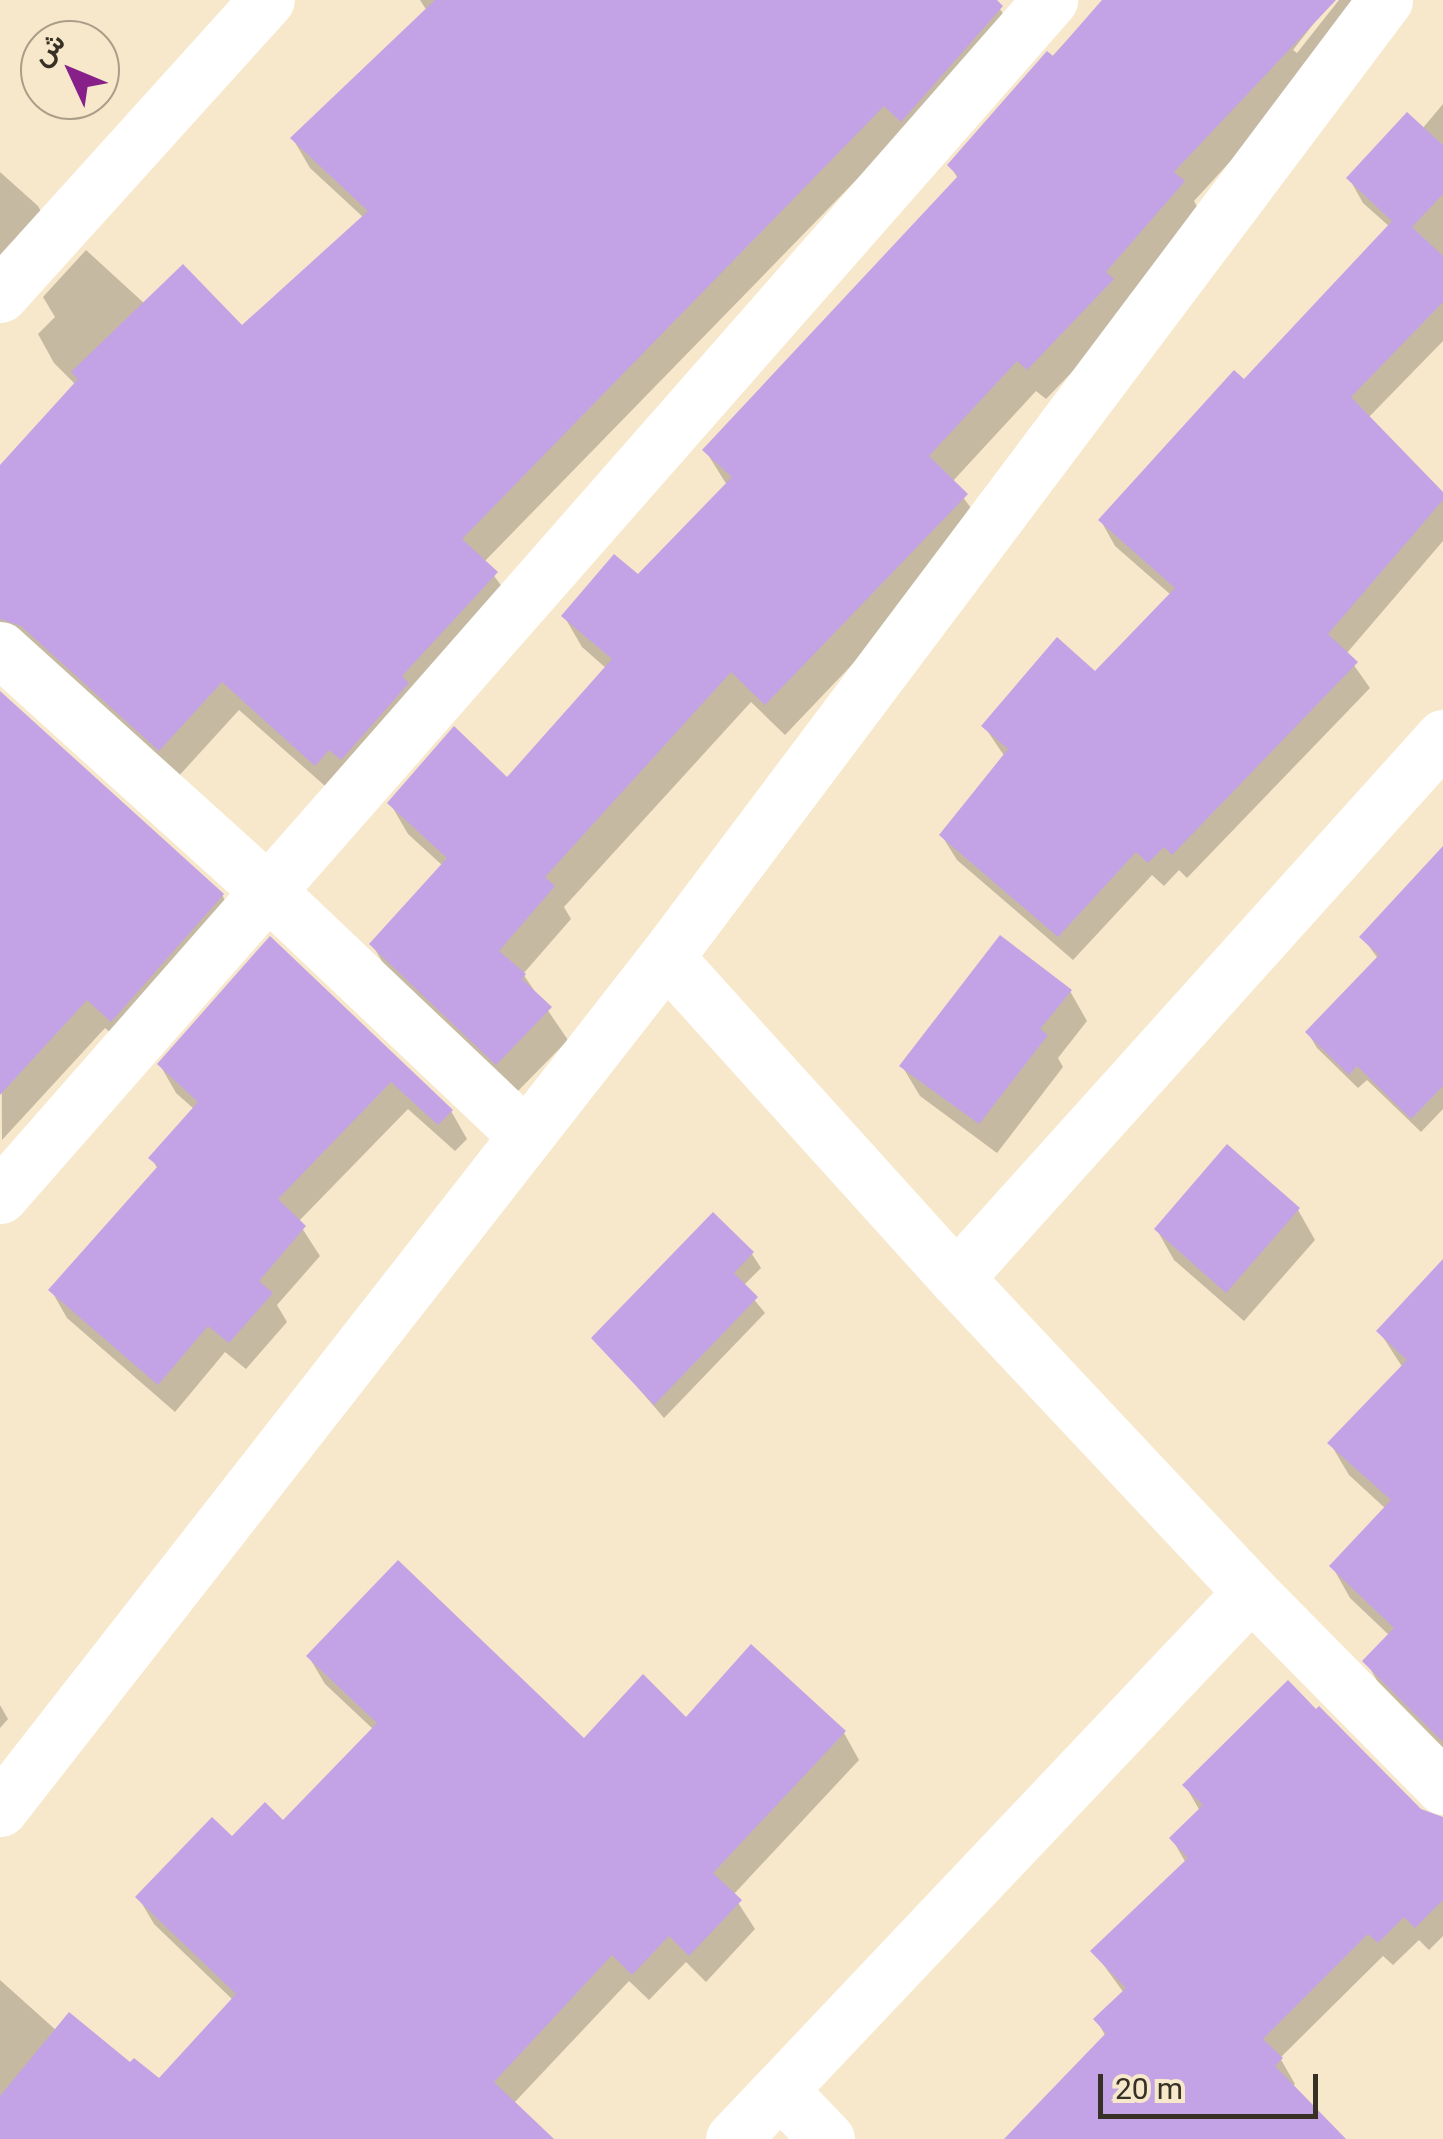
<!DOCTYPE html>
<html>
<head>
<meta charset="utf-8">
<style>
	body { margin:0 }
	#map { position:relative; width:1443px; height:2139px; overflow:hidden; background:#f7e8cb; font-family:Georgia,Vazirmatn,serif }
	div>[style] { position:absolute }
	.shadow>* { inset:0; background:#0003 }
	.building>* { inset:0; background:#c3a3e5 }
	.street>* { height:55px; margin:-27.5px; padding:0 27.5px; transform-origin:27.5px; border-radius:27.5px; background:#fff }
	span { translate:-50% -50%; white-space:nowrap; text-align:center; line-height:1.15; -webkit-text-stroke:9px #f7e8cb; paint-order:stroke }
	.north { position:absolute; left:20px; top:20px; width:100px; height:100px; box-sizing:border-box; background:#f7e8cb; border:2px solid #aa9e89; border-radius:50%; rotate:314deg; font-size:28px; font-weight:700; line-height:40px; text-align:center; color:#363025 }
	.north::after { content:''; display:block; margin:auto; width:35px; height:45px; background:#872088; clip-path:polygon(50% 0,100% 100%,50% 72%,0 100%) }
	.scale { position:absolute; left:1098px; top:2074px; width:220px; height:45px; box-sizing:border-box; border:5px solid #363025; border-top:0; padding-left:12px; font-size:30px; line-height:35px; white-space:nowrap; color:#363025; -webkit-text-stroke:8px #f7e8cb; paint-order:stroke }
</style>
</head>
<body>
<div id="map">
	<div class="shadow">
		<div style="clip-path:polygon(420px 0,994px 0,1018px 36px,902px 133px,484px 562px,513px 602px,333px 793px,239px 710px,177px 778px,0 653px,0 468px,76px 385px,54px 363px,38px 334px,55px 317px,43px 297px,86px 250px,145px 304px,242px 328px,364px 218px,310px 168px,293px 139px,427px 11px)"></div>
		<div style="clip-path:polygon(1105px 0,1332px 0,1293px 50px,1297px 53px,1339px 0,1378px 0,1194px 201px,1201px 214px,1130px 312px,1046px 399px,1036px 391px,952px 482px,984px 526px,785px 735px,751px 702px,564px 907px,571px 919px,523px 974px,568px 1040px,515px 1094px,390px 975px,372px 944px,443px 866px,408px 834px,390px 803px,507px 781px,607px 669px,582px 647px,564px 616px,638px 578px,727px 485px,705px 450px,958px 179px,950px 165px)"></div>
		<div style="clip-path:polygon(1443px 104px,1443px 341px,1367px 419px,1443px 495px,1443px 541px,1346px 654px,1370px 688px,1187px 878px,1179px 870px,1164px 886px,1152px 875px,1073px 960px,957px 860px,942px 836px,1005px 757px,984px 726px,1095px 674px,1171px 595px,1115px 546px,1101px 521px,1244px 382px,1390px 227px,1363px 203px,1349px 178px,1422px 129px)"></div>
		<div style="clip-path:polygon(0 172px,38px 206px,54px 234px,0 268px)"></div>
		<div style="clip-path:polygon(0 694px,222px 895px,239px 924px,129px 1049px,105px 1028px,2px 1140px)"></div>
		<div style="clip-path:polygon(1443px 850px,1443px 1109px,1421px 1132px,1367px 1080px,1358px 1088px,1317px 1048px,1308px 1033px,1379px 960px,1363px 938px)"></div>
		<div style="clip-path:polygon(270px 940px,451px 1111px,467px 1139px,455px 1151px,408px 1109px,298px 1222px,320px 1256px,277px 1305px,287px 1322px,246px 1369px,225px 1352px,175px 1412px,67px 1318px,51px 1290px,158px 1170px,152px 1158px,194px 1109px,176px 1093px,160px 1065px)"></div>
		<div style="clip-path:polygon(1070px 991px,1087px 1021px,1058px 1058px,1063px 1067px,997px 1153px,920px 1096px,902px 1066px)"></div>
		<div style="clip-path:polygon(1298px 1210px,1315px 1240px,1244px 1321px,1174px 1260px,1157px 1230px)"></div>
		<div style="clip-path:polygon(752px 1254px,761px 1268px,743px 1286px,765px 1313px,664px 1418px,595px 1338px)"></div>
		<div style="clip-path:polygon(1443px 1305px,1443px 1753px,1384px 1693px,1366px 1661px,1390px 1636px,1350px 1598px,1332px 1566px,1386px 1509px,1349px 1475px,1330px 1443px,1403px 1368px,1379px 1331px)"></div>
		<div style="clip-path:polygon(309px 1657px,584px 1741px,686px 1720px,844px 1733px,859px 1760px,733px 1895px,755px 1929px,706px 1982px,686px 1962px,649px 2000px,629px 1981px,513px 2104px,543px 2139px,0 2139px,0 1980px,57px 2031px,159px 2082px,234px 2001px,154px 1924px,138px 1897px,232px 1840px,283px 1824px,374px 1730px,325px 1684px)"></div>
		<div style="clip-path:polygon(0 1705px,8px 1719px,0 1728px)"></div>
		<div style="clip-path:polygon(1185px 1785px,1419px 1811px,1443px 1822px,1443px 1936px,1429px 1950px,1419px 1940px,1393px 1965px,1383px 1956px,1280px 2058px,1295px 2084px,1292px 2087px,1312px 2139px,1017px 2139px,1106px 2037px,1096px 2019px,1124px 1993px,1094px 1952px,1186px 1863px,1172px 1839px,1200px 1811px)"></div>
	</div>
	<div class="building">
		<div style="clip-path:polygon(435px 0,997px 0,1003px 6px,901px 122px,884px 106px,462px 539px,498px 572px,402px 676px,409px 683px,341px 760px,329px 750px,315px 766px,222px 682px,159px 751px,21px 626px,0 619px,0 465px,78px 379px,71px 372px,183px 264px,242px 325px,368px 211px,290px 138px)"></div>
		<div style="clip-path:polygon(1102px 0,1336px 0,1174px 172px,1185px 181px,1106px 272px,1114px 279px,1027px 370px,1017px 361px,929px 456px,968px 494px,765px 705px,731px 672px,545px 877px,555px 886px,499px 951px,526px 974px,522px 979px,552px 1007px,496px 1065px,369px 944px,447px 858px,387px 803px,454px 726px,507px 777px,612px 659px,561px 616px,614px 554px,638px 574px,732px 477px,702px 450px,958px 176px,947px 165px,1047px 51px,1053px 56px)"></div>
		<div style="clip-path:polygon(1407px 112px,1443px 145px,1443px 194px,1412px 227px,1443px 256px,1443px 302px,1351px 397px,1443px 492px,1443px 500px,1328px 634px,1358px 662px,1172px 855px,1164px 847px,1148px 863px,1136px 852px,1058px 937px,939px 835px,1008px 749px,981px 726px,1057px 637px,1095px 671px,1175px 588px,1098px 520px,1234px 370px,1244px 379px,1392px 221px,1346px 178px)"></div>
		<div style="clip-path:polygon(0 691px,224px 894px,111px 1022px,87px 1000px,0 1095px)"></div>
		<div style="clip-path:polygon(1443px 846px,1443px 1086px,1411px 1119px,1357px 1066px,1349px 1075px,1305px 1032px,1379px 955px,1359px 937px)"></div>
		<div style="clip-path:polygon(1000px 935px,1072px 990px,1040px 1029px,1048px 1035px,979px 1124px,899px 1066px)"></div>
		<div style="clip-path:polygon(270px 936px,453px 1110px,438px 1125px,391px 1082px,278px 1199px,306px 1226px,259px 1281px,273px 1293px,229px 1343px,208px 1326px,158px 1385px,48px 1290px,158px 1166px,148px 1158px,198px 1102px,157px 1064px)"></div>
		<div style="clip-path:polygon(1227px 1144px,1300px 1208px,1226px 1293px,1154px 1229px)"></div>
		<div style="clip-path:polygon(713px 1212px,754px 1252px,734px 1273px,758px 1297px,654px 1405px,591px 1338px)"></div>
		<div style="clip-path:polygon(1443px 1259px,1443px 1742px,1362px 1661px,1394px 1628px,1329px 1566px,1391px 1500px,1327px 1443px,1407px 1360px,1376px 1331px)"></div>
		<div style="clip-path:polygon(398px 1560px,584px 1738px,643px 1674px,686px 1717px,751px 1644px,846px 1731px,713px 1873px,742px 1900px,689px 1956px,669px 1936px,632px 1975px,612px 1955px,494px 2082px,554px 2139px,0 2139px,0 2096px,69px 2012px,130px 2062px,134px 2058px,159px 2078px,236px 1994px,135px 1897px,212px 1817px,232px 1836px,265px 1802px,283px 1820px,377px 1723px,306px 1656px)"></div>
		<div style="clip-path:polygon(1288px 1680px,1316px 1709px,1319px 1706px,1421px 1809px,1443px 1817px,1443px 1900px,1415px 1928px,1404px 1917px,1378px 1943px,1368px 1934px,1263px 2039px,1283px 2058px,1275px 2066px,1346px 2139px,1004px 2139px,1106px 2033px,1093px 2019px,1126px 1988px,1090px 1951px,1188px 1858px,1169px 1838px,1203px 1805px,1182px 1785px)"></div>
	</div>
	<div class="street">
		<div style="left:0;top:295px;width:398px;rotate:-47.9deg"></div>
		<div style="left:0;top:649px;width:364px;rotate:42.1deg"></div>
		<div style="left:270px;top:893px;width:350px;rotate:43.5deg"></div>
		<div style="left:666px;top:957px;width:433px;rotate:47.9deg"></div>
		<div style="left:956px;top:1278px;width:431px;rotate:46.8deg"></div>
		<div style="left:1251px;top:1592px;width:274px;rotate:45.4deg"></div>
		<div style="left:0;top:1196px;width:1592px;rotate:-48.72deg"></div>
		<div style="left:956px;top:1278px;width:728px;rotate:-48.01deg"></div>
		<div style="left:0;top:1809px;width:1081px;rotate:-51.99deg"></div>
		<div style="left:666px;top:957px;width:1197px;rotate:-53.08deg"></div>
		<div style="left:780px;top:2090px;width:68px;rotate:46.2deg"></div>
		<div style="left:733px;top:2139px;width:753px;rotate:-46.56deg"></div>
	</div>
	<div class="north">ش</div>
	<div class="scale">20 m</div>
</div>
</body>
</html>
